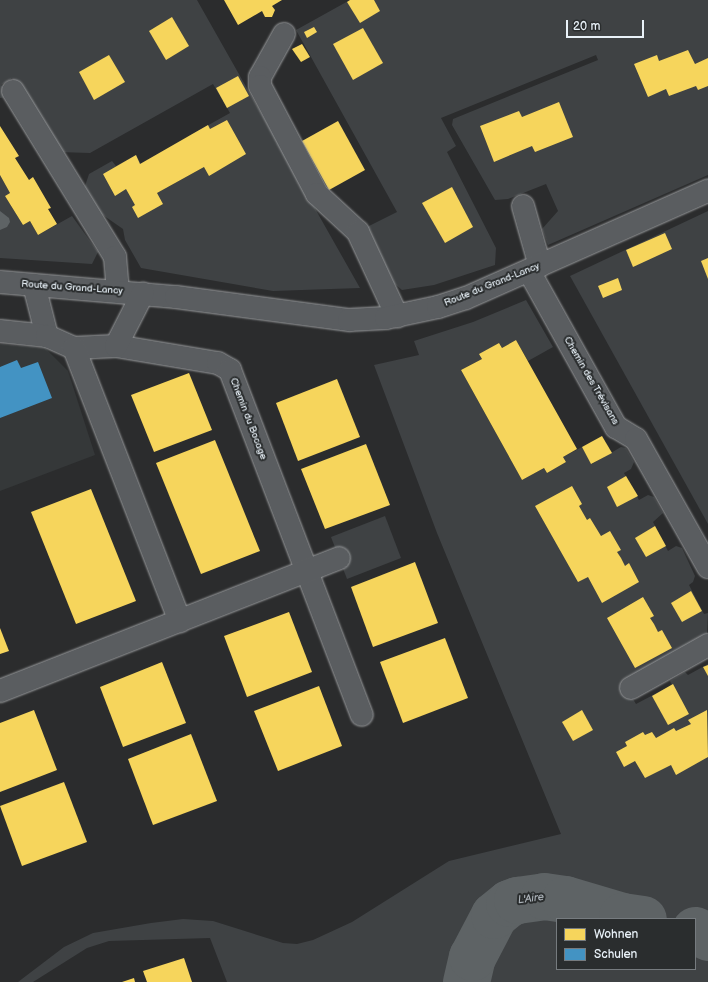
<!DOCTYPE html>
<html>
<head>
<meta charset="utf-8">
<style>
	body { margin:0 }
	#map { position:relative; width:708px; height:982px; overflow:hidden; background:#2b2c2d; font-family:"Balsamiq Sans",sans-serif }
	div>[style] { position:absolute }
	.built>* { inset:0; background:#353839 }
	.green>* { inset:0; background:#3f4244 }
	.water>* { inset:0; background:#5e6365 }
	.homes>* { inset:0; background:#f6d55c }
	.schools>* { inset:0; background:#4393c3 }
	.river>* { height:47px; margin:-23.5px; padding:0 23.5px; transform-origin:23.5px; border-radius:23.5px; background:#5e6365 }
	.roads { filter:drop-shadow(0 0 1px #96989a) drop-shadow(0 0 1px #96989a) }
	.minor>* { height:22px; margin:-11px; padding:0 11px; transform-origin:11px; border-radius:11px; background:#5a5d60 }
	span { translate:-50% -50%; white-space:nowrap; text-align:center; line-height:1.15; -webkit-text-stroke:4px #2a2d2e; paint-order:stroke }
	.street-label { font-size:10px; color:#e8f1f8 }
	.water-label { font-size:11px; color:#acb3b9; font-style:italic }
	.legend { position:absolute; left:556px; top:918px; width:140px; height:52px; box-sizing:border-box; background:#2a2d2e; border:1px solid #767b7f; margin:0; padding:5px 7px; list-style:none; font-size:12px; color:#e8f1f8 }
	.legend li { display:flex; align-items:center; gap:8px; height:20px }
	.legend b { width:20px; border:1px solid #767b7f }
	.scale { position:absolute; left:566px; top:20px; width:78px; height:18px; box-sizing:border-box; border:2px solid #e8f1f8; border-top:0; padding-left:5px; font-size:12px; line-height:14px; white-space:nowrap; color:#e8f1f8; -webkit-text-stroke:3px #2a2d2e; paint-order:stroke }
</style>
</head>
<body>
<div id="map">
	<div class="built">
		<div style="clip-path:polygon(0 344px,45px 348px,68px 371px,95px 455px,0 491px)"></div>
	</div>
	<div class="green">
		<div style="clip-path:polygon(0 0,197px 0,360px 288px,273px 291px,141px 268px,125px 240px,123px 229px,100px 213px,84px 189px,89px 174px,112px 161px,116px 166px,136px 155px,157px 193px,204px 167px,187px 137px,230px 113px,213px 84px,90px 153px,58px 152px,12px 78px,1px 85px,9px 97px,0 98px)"></div>
		<div style="clip-path:polygon(350px 0,708px 0,708px 175px,548px 245px,542px 229px,558px 211px,546px 184px,508px 199px,495px 200px,452px 125px,453px 119px,598px 60px,596px 55px,441px 118px,456px 146px,447px 152px,496px 248px,495px 265px,434px 285px,402px 290px,385px 276px,365px 228px,397px 212px,296px 30px)"></div>
		<div style="clip-path:polygon(0 175px,10px 193px,5px 196px,23px 225px,30px 221px,38px 235px,72px 216px,98px 252px,92px 264px,0 258px)"></div>
		<div style="clip-path:polygon(708px 211px,708px 524px,570px 276px)"></div>
		<div style="clip-path:polygon(evenodd,526px 300px,553px 347px,528px 361px,516px 340px,502px 348px,499px 343px,480px 354px,482px 359px,461px 370px,522px 480px,544px 468px,547px 473px,566px 462px,563px 457px,582px 447px,592px 464px,621px 447px,626px 448px,634px 462px,631px 469px,624px 473px,639px 500px,648px 495px,654px 497px,663px 513px,653px 522px,668px 551px,676px 546px,682px 548px,695px 576px,693px 582px,689px 585px,704px 614px,708px 613px,707px 636px,622px 681px,636px 704px,672px 685px,670px 681px,685px 672px,688px 675px,708px 664px,708px 982px,227px 982px,210px 938px,109px 941px,87px 948px,33px 982px,18px 982px,64px 947px,93px 933px,151px 923px,183px 919px,213px 921px,283px 943px,297px 944px,313px 940px,352px 922px,449px 861px,561px 834px,437px 533px,374px 365px,419px 355px,414px 341px,473px 322px,526px 300px,557px 919px,695px 919px,695px 969px,557px 969px,557px 919px)"></div>
		<div style="clip-path:polygon(385px 516px,401px 558px,347px 579px,331px 537px)"></div>
	</div>
	<div class="water">
		<div style="clip-path:polygon(0 211px,9px 218px,10px 222px,7px 227px,0 230px)"></div>
	</div>
	<div class="homes">
		<div style="clip-path:polygon(224px 0,282px 0,272px 6px,275px 10px,272px 17px,265px 17px,262px 11px,238px 25px)"></div>
		<div style="clip-path:polygon(350px 0,374px 0,380px 11px,360px 23px,347px 2px)"></div>
		<div style="clip-path:polygon(172px 17px,189px 46px,166px 60px,149px 31px)"></div>
		<div style="clip-path:polygon(314px 27px,317px 32px,307px 38px,304px 32px)"></div>
		<div style="clip-path:polygon(363px 28px,383px 63px,353px 80px,333px 44px)"></div>
		<div style="clip-path:polygon(302px 44px,310px 57px,301px 62px,292px 49px)"></div>
		<div style="clip-path:polygon(688px 50px,695px 64px,708px 58px,708px 86px,698px 90px,696px 86px,669px 96px,666px 89px,648px 97px,634px 64px,657px 55px,659px 61px)"></div>
		<div style="clip-path:polygon(109px 55px,125px 82px,94px 100px,79px 72px)"></div>
		<div style="clip-path:polygon(238px 76px,249px 96px,227px 108px,216px 88px)"></div>
		<div style="clip-path:polygon(559px 102px,573px 137px,535px 152px,532px 146px,494px 162px,480px 126px,519px 111px,522px 117px)"></div>
		<div style="clip-path:polygon(227px 120px,246px 154px,209px 176px,204px 167px,157px 193px,163px 204px,138px 218px,132px 207px,135px 205px,126px 189px,115px 196px,103px 174px,136px 155px,140px 164px,208px 125px,210px 129px)"></div>
		<div style="clip-path:polygon(338px 121px,365px 170px,329px 190px,302px 141px)"></div>
		<div style="clip-path:polygon(0 126px,19px 156px,15px 158px,29px 180px,33px 177px,51px 208px,48px 209px,57px 224px,38px 235px,30px 221px,23px 225px,5px 196px,10px 193px,0 175px)"></div>
		<div style="clip-path:polygon(452px 187px,473px 227px,445px 243px,422px 203px)"></div>
		<div style="clip-path:polygon(665px 233px,672px 249px,633px 267px,626px 250px)"></div>
		<div style="clip-path:polygon(708px 258px,708px 279px,701px 261px)"></div>
		<div style="clip-path:polygon(618px 278px,622px 290px,603px 298px,598px 286px)"></div>
		<div style="clip-path:polygon(516px 340px,577px 449px,563px 457px,566px 462px,547px 473px,544px 468px,522px 480px,461px 370px,482px 359px,479px 354px,499px 343px,502px 348px)"></div>
		<div style="clip-path:polygon(189px 373px,212px 430px,154px 452px,131px 395px)"></div>
		<div style="clip-path:polygon(337px 379px,360px 437px,298px 461px,276px 403px)"></div>
		<div style="clip-path:polygon(602px 436px,612px 453px,591px 464px,582px 447px)"></div>
		<div style="clip-path:polygon(215px 440px,260px 551px,201px 574px,156px 463px)"></div>
		<div style="clip-path:polygon(366px 444px,390px 505px,325px 529px,301px 469px)"></div>
		<div style="clip-path:polygon(626px 476px,638px 496px,617px 507px,607px 487px)"></div>
		<div style="clip-path:polygon(572px 486px,582px 504px,579px 506px,587px 520px,590px 518px,601px 536px,610px 531px,621px 550px,617px 552px,621px 558px,625px 566px,629px 563px,639px 582px,602px 603px,588px 577px,578px 582px,535px 506px)"></div>
		<div style="clip-path:polygon(91px 489px,136px 601px,76px 624px,31px 512px)"></div>
		<div style="clip-path:polygon(655px 526px,666px 546px,646px 557px,635px 538px)"></div>
		<div style="clip-path:polygon(415px 562px,438px 623px,373px 647px,351px 587px)"></div>
		<div style="clip-path:polygon(691px 591px,702px 611px,682px 622px,671px 603px)"></div>
		<div style="clip-path:polygon(643px 597px,654px 616px,650px 618px,654px 624px,658px 632px,662px 630px,672px 648px,635px 668px,607px 618px)"></div>
		<div style="clip-path:polygon(289px 612px,312px 672px,247px 697px,224px 636px)"></div>
		<div style="clip-path:polygon(0 628px,9px 651px,0 654px)"></div>
		<div style="clip-path:polygon(445px 638px,468px 698px,403px 723px,380px 662px)"></div>
		<div style="clip-path:polygon(162px 662px,186px 723px,123px 747px,100px 687px)"></div>
		<div style="clip-path:polygon(708px 665px,708px 676px,703px 667px)"></div>
		<div style="clip-path:polygon(673px 684px,689px 714px,668px 725px,652px 696px)"></div>
		<div style="clip-path:polygon(319px 686px,342px 746px,278px 771px,254px 711px)"></div>
		<div style="clip-path:polygon(34px 710px,57px 770px,0 792px,0 723px)"></div>
		<div style="clip-path:polygon(582px 710px,593px 730px,573px 741px,562px 722px)"></div>
		<div style="clip-path:polygon(707px 710px,708px 757px,676px 775px,671px 765px,645px 778px,635px 761px,624px 767px,616px 752px,627px 746px,625px 742px,643px 732px,645px 735px,652px 732px,656px 738px,674px 728px,676px 731px,691px 724px,688px 720px)"></div>
		<div style="clip-path:polygon(191px 734px,217px 801px,153px 825px,128px 759px)"></div>
		<div style="clip-path:polygon(64px 782px,87px 842px,22px 866px,0 806px)"></div>
		<div style="clip-path:polygon(184px 958px,192px 982px,147px 982px,143px 971px)"></div>
		<div style="clip-path:polygon(134px 978px,135px 982px,122px 982px)"></div>
	</div>
	<div class="schools">
		<div style="clip-path:polygon(17px 360px,21px 368px,38px 362px,52px 398px,0 418px,0 367px)"></div>
	</div>
	<div class="river">
		<div style="left:695px;top:930px;width:15px;rotate:28deg"></div>
		<div style="left:466px;top:982px;width:26px;rotate:-77deg"></div>
		<div style="left:472px;top:957px;width:47px;rotate:-62.4deg"></div>
		<div style="left:494px;top:915px;width:19px;rotate:-39deg"></div>
		<div style="left:509px;top:903px;width:9px;rotate:-21deg"></div>
		<div style="left:517px;top:900px;width:27px;rotate:-8deg"></div>
		<div style="left:544px;top:896px;width:21px;rotate:8deg"></div>
		<div style="left:565px;top:899px;width:59px;rotate:16.6deg"></div>
		<div style="left:622px;top:916px;width:21px;rotate:8deg"></div>
	</div>
	<div class="roads">
		<div class="minor">
			<div style="left:284px;top:34px;width:49px;rotate:119.2deg"></div>
			<div style="left:260px;top:77px;width:9px;rotate:90deg"></div>
			<div style="left:260px;top:86px;width:122px;rotate:62.2deg"></div>
			<div style="left:317px;top:194px;width:56px;rotate:42.8deg"></div>
			<div style="left:358px;top:232px;width:93px;rotate:65.1deg"></div>
			<div style="left:13px;top:91px;width:195px;rotate:58.4deg"></div>
			<div style="left:115px;top:257px;width:34px;rotate:85deg"></div>
			<div style="left:523px;top:206px;width:62px;rotate:74.2deg"></div>
			<div style="left:529px;top:271px;width:179px;rotate:60.9deg"></div>
			<div style="left:616px;top:427px;width:23px;rotate:31deg"></div>
			<div style="left:636px;top:439px;width:147px;rotate:60.6deg"></div>
			<div style="left:0;top:282px;width:177px;rotate:4.9deg"></div>
			<div style="left:176px;top:297px;width:175px;rotate:7.6deg"></div>
			<div style="left:349px;top:320px;width:37px;rotate:-3deg"></div>
			<div style="left:386px;top:318px;width:53px;rotate:-11.9deg"></div>
			<div style="left:438px;top:307px;width:29px;rotate:-18deg"></div>
			<div style="left:466px;top:298px;width:265px;rotate:-23.9deg"></div>
			<div style="left:34px;top:285px;width:53px;rotate:75.7deg"></div>
			<div style="left:0;top:331px;width:47px;rotate:6.1deg"></div>
			<div style="left:47px;top:336px;width:30px;rotate:24deg"></div>
			<div style="left:74px;top:348px;width:42px;rotate:-2.7deg"></div>
			<div style="left:116px;top:346px;width:103px;rotate:9.5deg"></div>
			<div style="left:218px;top:363px;width:14px;rotate:30deg"></div>
			<div style="left:230px;top:370px;width:369px;rotate:69.1deg"></div>
			<div style="left:116px;top:346px;width:59px;rotate:-63deg"></div>
			<div style="left:74px;top:348px;width:293px;rotate:68.8deg"></div>
			<div style="left:631px;top:688px;width:88px;rotate:-29.2deg"></div>
			<div style="left:0;top:691px;width:364px;rotate:-21.4deg"></div>
		</div>
	</div>
	<div class="street-label">
		<span style="left:492px;top:285px;rotate:-22deg">Route du Grand-Lancy</span>
		<span style="left:72px;top:288px;rotate:4deg">Route du Grand-Lancy</span>
		<span style="left:591px;top:381px;rotate:60deg">Chemin des Trévisans</span>
		<span style="left:248px;top:419px;rotate:69deg">Chemin du Bocage</span>
	</div>
	<div class="water-label">
		<span style="left:531px;top:899px;rotate:-7deg">L'Aire</span>
	</div>
	<ul class="legend">
	<li><b style="height:11px;background:#f6d55c"></b>Wohnen</li>
	<li><b style="height:11px;background:#4393c3"></b>Schulen</li>
	</ul>
	<div class="scale">20 m</div>
</div>
</body>
</html>
